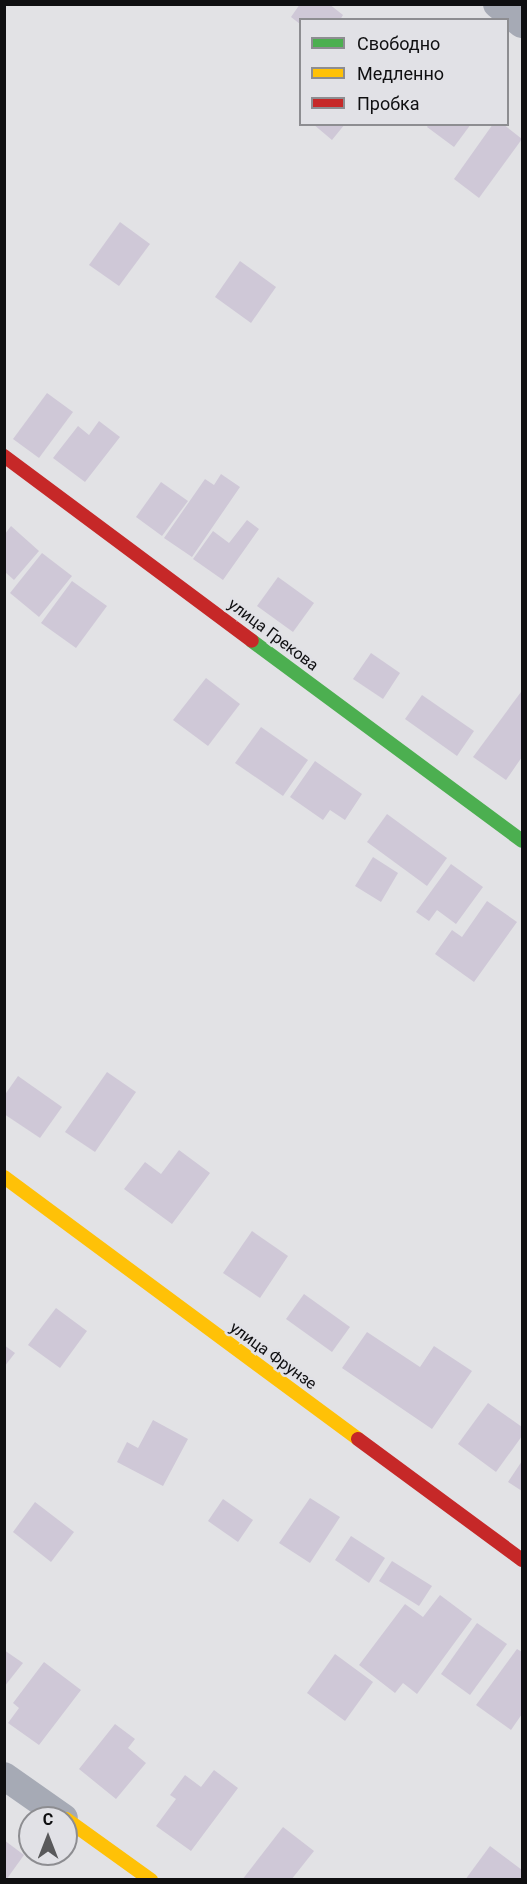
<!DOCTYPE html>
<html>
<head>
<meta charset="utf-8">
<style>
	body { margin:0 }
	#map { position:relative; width:527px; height:1884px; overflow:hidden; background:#e2e2e5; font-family:Roboto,sans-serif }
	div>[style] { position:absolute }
	.building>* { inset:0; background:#cfc8d7 }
	.street>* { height:28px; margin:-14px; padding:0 14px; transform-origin:14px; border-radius:14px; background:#a6aab5 }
	.fast>* { height:14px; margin:-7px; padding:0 7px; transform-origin:7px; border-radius:7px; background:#4caf50 }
	.slow>* { height:14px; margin:-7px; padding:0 7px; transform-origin:7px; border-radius:7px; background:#ffc107 }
	.jam>* { height:14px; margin:-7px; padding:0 7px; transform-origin:7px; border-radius:7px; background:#c62828 }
	span { translate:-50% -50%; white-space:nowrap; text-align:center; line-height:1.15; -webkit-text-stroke:5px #e1e1e6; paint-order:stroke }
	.street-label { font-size:16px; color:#0f0f11 }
	.frame { position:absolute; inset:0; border:6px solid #0f0f11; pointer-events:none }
	.legend { position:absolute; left:299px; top:18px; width:210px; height:108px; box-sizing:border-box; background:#e1e1e6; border:2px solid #8d8d91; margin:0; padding:8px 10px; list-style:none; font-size:18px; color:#0f0f11 }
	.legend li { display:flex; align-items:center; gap:12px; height:30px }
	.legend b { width:30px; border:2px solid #8d8d91 }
	.north { position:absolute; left:18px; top:1806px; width:60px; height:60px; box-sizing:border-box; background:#e1e1e6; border:2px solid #8d8d91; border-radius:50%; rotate:0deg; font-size:16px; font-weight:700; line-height:24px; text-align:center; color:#0f0f11 }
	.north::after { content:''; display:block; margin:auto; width:21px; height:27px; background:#59595b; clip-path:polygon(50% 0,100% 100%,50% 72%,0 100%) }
</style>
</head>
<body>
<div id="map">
	<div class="building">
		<div style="clip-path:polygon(300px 4px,329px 4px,343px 15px,340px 20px,300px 20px,300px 24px,291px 17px)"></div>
		<div style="clip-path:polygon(313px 124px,345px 124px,332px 140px)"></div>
		<div style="clip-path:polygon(429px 124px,471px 124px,454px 147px,427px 127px)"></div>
		<div style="clip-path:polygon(493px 124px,503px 124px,522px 139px,479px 198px,454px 179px)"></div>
		<div style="clip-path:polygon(120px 222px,150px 244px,119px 286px,89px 265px)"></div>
		<div style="clip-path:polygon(240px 261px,276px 287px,251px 323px,215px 297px)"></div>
		<div style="clip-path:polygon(47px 393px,73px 412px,39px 458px,13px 439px)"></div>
		<div style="clip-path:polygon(99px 421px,120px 437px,85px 482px,53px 458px,78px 426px,89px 435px)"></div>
		<div style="clip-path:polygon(221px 474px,240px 487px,192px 557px,164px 538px,205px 479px,214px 485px)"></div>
		<div style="clip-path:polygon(161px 482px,188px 501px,162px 536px,136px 517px)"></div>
		<div style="clip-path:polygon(247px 520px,259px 529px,223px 580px,193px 559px,213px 531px,229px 543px)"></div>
		<div style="clip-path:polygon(11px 526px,39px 551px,14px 580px,5px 572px,5px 534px)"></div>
		<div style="clip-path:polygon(42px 553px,72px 576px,39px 617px,10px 593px)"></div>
		<div style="clip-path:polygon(278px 577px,314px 603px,293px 632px,257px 606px)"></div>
		<div style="clip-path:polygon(72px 581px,107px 606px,76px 648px,41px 623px)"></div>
		<div style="clip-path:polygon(371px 653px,400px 673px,383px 699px,353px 679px)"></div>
		<div style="clip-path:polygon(206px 678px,240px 704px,208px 746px,173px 720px)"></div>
		<div style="clip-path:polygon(521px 692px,522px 757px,506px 780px,473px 757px)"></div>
		<div style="clip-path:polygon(422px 695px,474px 731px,457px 756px,405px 719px)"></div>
		<div style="clip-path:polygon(261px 727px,308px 760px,283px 796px,235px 763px)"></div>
		<div style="clip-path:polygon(315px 761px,362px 794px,345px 820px,330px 810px,323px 820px,290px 797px)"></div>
		<div style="clip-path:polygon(387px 814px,447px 858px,427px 886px,367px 842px)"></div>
		<div style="clip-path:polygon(373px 857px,398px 873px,381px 902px,355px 886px)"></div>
		<div style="clip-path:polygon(451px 864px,483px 887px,456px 924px,437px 910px,429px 921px,416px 912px)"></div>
		<div style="clip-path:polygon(487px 901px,517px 922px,474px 982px,435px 954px,452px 930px,462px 937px)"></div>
		<div style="clip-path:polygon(107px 1072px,136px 1092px,95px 1152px,65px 1132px)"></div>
		<div style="clip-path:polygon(18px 1076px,62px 1107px,40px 1138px,4px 1114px,4px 1096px)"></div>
		<div style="clip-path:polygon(179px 1150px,210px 1173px,172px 1224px,124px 1189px,145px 1162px,161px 1174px)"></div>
		<div style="clip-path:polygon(252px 1231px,288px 1256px,260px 1298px,223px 1273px)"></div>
		<div style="clip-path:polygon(304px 1294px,350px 1327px,332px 1352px,286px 1319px)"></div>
		<div style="clip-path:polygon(56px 1308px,87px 1331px,60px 1368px,28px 1345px)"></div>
		<div style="clip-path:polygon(367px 1332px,420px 1367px,434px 1346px,472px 1371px,432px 1429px,342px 1368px)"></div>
		<div style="clip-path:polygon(4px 1345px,15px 1353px,4px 1367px)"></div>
		<div style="clip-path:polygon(488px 1403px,522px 1427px,522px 1436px,496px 1472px,458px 1444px)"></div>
		<div style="clip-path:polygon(153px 1420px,188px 1439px,163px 1486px,117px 1462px,127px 1442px,138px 1448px)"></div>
		<div style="clip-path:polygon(522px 1461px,522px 1491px,508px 1482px)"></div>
		<div style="clip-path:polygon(310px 1498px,340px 1517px,310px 1563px,279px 1543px)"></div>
		<div style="clip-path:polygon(223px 1499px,253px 1520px,238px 1542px,208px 1521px)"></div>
		<div style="clip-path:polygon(35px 1502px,74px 1532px,51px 1562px,13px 1532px)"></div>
		<div style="clip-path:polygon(351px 1536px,385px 1558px,369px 1583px,335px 1560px)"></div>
		<div style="clip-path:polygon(392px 1561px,432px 1586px,419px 1606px,379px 1581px)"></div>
		<div style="clip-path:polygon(440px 1595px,472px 1619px,417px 1694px,403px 1683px,395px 1693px,359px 1665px,405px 1604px,423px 1617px)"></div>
		<div style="clip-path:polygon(477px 1623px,507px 1644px,470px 1695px,441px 1674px)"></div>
		<div style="clip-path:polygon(517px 1649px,522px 1652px,522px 1714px,511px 1730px,476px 1705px)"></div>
		<div style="clip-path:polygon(4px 1650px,23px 1663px,4px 1687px)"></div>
		<div style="clip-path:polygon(335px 1654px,373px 1682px,345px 1721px,307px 1693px)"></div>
		<div style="clip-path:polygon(44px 1662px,81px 1690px,39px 1745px,8px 1723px,19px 1708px,13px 1703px)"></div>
		<div style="clip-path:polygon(115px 1724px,135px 1739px,128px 1748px,146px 1763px,116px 1799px,79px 1769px)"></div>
		<div style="clip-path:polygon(214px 1770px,238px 1788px,191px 1851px,156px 1826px,176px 1799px,170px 1795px,185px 1775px,201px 1787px)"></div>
		<div style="clip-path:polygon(283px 1827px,314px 1851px,291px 1880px,242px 1880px)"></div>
		<div style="clip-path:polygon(4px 1840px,24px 1855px,6px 1880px,4px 1880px)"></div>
		<div style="clip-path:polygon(490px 1846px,522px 1870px,522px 1880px,465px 1880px)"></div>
	</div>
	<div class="street">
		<div style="left:497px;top:4px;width:32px;rotate:39deg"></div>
		<div style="left:4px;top:1776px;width:73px;rotate:35deg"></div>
	</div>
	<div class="fast">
		<div style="left:252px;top:641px;width:336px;rotate:36.5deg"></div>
	</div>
	<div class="slow">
		<div style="left:4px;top:1177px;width:440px;rotate:36.5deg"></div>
		<div style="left:66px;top:1819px;width:105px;rotate:35.7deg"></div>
	</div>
	<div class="jam">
		<div style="left:4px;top:456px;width:309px;rotate:36.7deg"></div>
		<div style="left:358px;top:1439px;width:204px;rotate:36.4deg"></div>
	</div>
	<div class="street-label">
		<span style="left:273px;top:635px;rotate:37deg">улица Грекова</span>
		<span style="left:273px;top:1356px;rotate:36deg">улица Фрунзе</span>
	</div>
	<div class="frame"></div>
	<ul class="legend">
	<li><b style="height:8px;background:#4caf50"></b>Свободно</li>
	<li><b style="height:8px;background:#ffc107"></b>Медленно</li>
	<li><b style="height:8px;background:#c62828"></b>Пробка</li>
	</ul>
	<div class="north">С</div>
</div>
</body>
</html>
